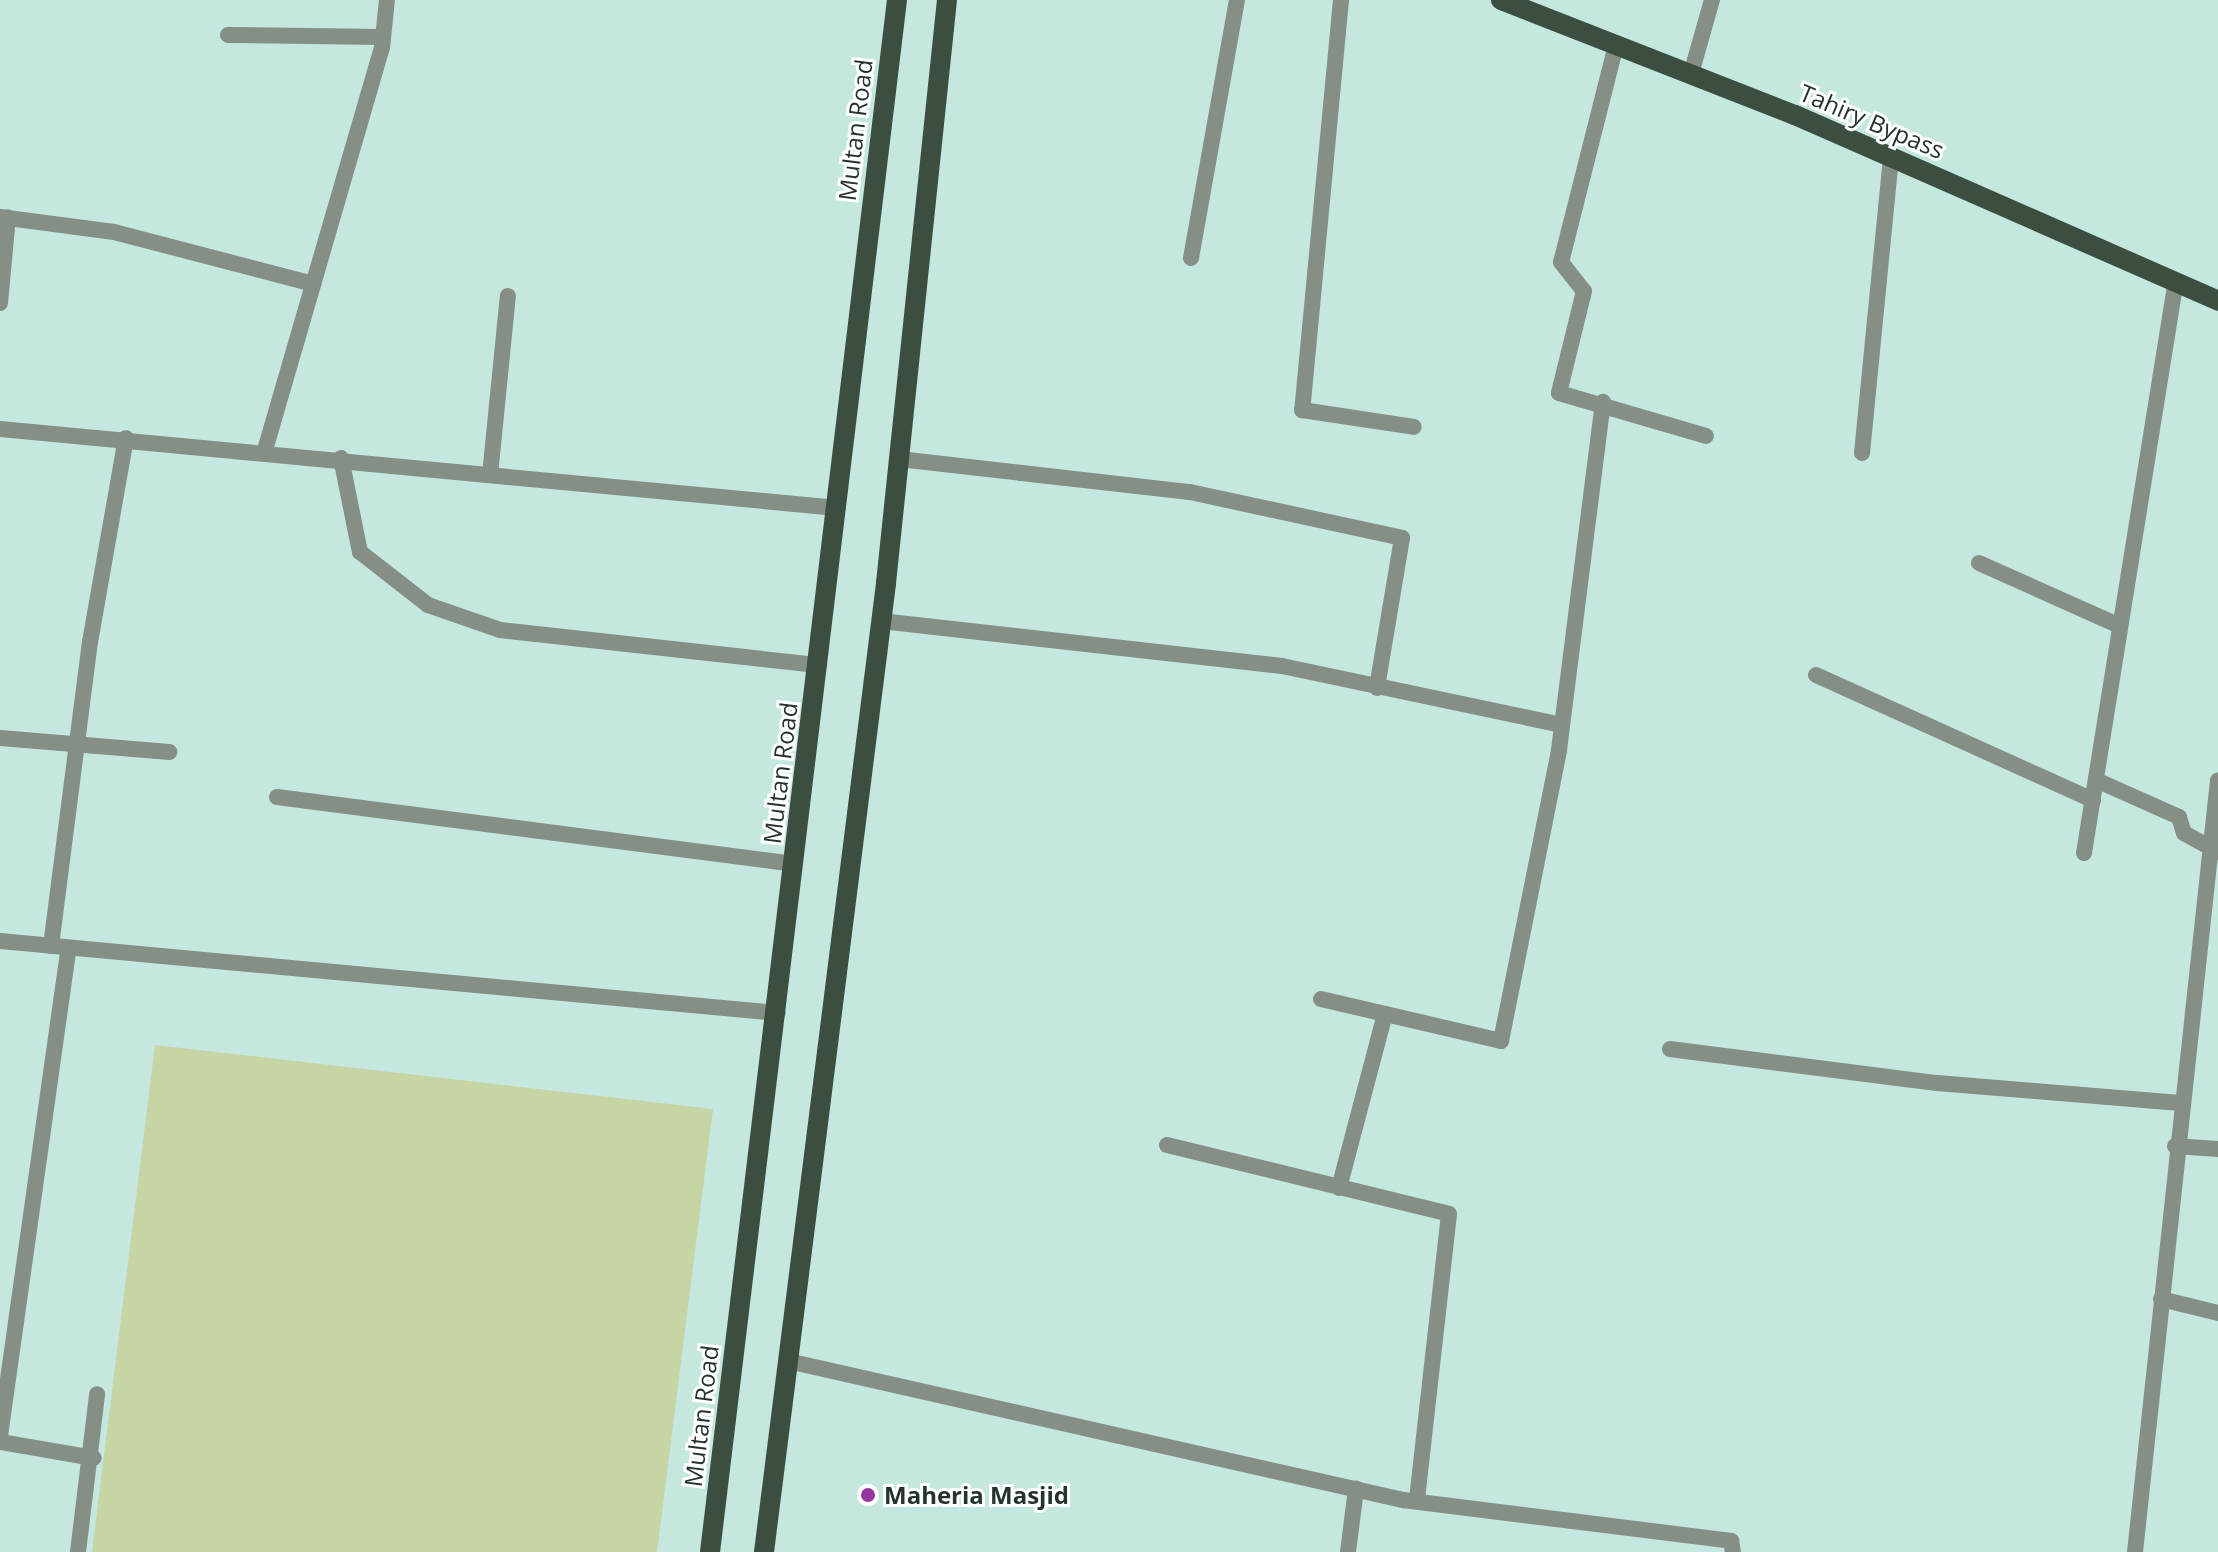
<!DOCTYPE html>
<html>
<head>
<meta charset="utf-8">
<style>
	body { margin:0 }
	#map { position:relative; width:2218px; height:1552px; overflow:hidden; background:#c4e7df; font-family:"Open Sans",sans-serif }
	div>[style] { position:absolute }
	.green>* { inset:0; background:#c7d5a5 }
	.minor>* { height:16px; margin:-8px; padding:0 8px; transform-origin:8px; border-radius:8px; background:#858f86 }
	.primary>* { height:20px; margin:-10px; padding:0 10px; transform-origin:10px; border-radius:10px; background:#3c4e40 }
	.dots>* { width:22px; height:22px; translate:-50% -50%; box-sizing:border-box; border:4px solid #fff; border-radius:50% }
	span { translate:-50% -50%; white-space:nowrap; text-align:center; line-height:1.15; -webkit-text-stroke:6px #fff; paint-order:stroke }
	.street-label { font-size:24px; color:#253330 }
	.poi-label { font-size:24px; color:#253330; font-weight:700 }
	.left { translate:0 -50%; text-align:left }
</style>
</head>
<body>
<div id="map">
	<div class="green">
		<div style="clip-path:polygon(155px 1045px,713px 1109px,657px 1552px,92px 1552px)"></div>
	</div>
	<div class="minor">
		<div style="left:1341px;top:0;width:412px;rotate:95.4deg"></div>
		<div style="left:1302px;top:410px;width:113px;rotate:8.6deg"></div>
		<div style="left:228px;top:35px;width:155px;rotate:0.7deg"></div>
		<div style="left:1616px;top:45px;width:224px;rotate:104.2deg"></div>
		<div style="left:1561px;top:262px;width:37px;rotate:52deg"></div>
		<div style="left:1584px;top:291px;width:105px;rotate:103.8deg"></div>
		<div style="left:1559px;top:393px;width:153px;rotate:16.3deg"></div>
		<div style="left:1691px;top:74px;width:77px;rotate:-74.2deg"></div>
		<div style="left:0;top:217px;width:115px;rotate:7.5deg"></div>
		<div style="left:114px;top:232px;width:206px;rotate:14.6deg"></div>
		<div style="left:1191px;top:258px;width:262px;rotate:-79.9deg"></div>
		<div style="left:0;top:303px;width:86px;rotate:-84.7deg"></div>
		<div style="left:0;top:429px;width:841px;rotate:5.39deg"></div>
		<div style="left:265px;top:450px;width:419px;rotate:-73.8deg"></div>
		<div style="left:382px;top:48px;width:48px;rotate:-84.1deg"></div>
		<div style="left:1862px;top:453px;width:297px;rotate:-84.4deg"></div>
		<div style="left:341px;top:458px;width:96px;rotate:78.6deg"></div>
		<div style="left:360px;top:552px;width:86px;rotate:37.9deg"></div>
		<div style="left:428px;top:605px;width:76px;rotate:19.1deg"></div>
		<div style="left:500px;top:630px;width:321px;rotate:6.3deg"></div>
		<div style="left:899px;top:459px;width:293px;rotate:6.5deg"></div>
		<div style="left:1190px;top:492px;width:217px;rotate:12.2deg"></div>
		<div style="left:1402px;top:538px;width:152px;rotate:99.5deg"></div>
		<div style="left:490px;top:475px;width:180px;rotate:-84.3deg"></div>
		<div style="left:1979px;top:563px;width:154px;rotate:24.1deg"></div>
		<div style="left:881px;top:621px;width:404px;rotate:6.4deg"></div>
		<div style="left:1282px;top:666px;width:286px;rotate:11.9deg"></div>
		<div style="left:1816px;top:675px;width:304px;rotate:24.3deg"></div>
		<div style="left:0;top:738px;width:170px;rotate:4.7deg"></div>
		<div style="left:2096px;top:780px;width:91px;rotate:24deg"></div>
		<div style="left:2179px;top:817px;width:17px;rotate:73deg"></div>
		<div style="left:2184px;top:833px;width:39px;rotate:29deg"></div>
		<div style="left:277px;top:797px;width:522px;rotate:7.37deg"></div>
		<div style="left:2084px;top:853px;width:580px;rotate:-80.88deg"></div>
		<div style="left:0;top:941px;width:781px;rotate:5.29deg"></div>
		<div style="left:51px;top:946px;width:306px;rotate:-82.7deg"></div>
		<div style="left:90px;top:642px;width:207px;rotate:-80deg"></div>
		<div style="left:1321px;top:999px;width:185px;rotate:13.1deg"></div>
		<div style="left:1501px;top:1041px;width:297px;rotate:-78.7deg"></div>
		<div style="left:1559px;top:750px;width:351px;rotate:-82.8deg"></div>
		<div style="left:1670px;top:1049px;width:269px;rotate:7.3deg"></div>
		<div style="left:1937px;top:1083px;width:244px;rotate:4.7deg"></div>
		<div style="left:1167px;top:1145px;width:290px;rotate:13.7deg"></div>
		<div style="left:1449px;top:1214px;width:289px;rotate:96.4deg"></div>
		<div style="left:2175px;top:1146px;width:43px;rotate:4deg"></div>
		<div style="left:1339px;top:1188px;width:180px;rotate:-75.2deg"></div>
		<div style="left:2161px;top:1299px;width:59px;rotate:13.8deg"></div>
		<div style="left:788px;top:1361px;width:631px;rotate:12.74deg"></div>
		<div style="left:1403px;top:1500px;width:331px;rotate:7.1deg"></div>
		<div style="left:1731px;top:1541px;width:11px;rotate:80deg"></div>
		<div style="left:0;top:1436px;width:493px;rotate:-82deg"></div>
		<div style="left:0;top:1442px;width:95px;rotate:9.7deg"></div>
		<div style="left:78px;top:1552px;width:159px;rotate:-83.1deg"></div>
		<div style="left:1348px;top:1552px;width:64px;rotate:-82.8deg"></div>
		<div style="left:2135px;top:1552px;width:776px;rotate:-83.86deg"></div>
	</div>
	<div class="primary">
		<div style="left:1501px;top:0;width:316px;rotate:21.4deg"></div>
		<div style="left:1795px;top:115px;width:462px;rotate:23.7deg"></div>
		<div style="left:710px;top:1552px;width:1563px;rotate:-83.13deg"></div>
		<div style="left:764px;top:1552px;width:977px;rotate:-82.82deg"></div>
		<div style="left:886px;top:583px;width:586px;rotate:-84.03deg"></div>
	</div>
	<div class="dots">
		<div style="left:868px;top:1495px;background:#96379f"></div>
	</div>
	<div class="street-label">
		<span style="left:1872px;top:121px;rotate:23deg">Tahiry Bypass</span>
		<span style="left:855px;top:130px;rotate:-83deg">Multan Road</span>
		<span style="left:780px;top:773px;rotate:-83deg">Multan Road</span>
		<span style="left:701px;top:1416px;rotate:-83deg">Multan Road</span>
	</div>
	<div class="poi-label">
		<span class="left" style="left:884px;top:1495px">Maheria Masjid</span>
	</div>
</div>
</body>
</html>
